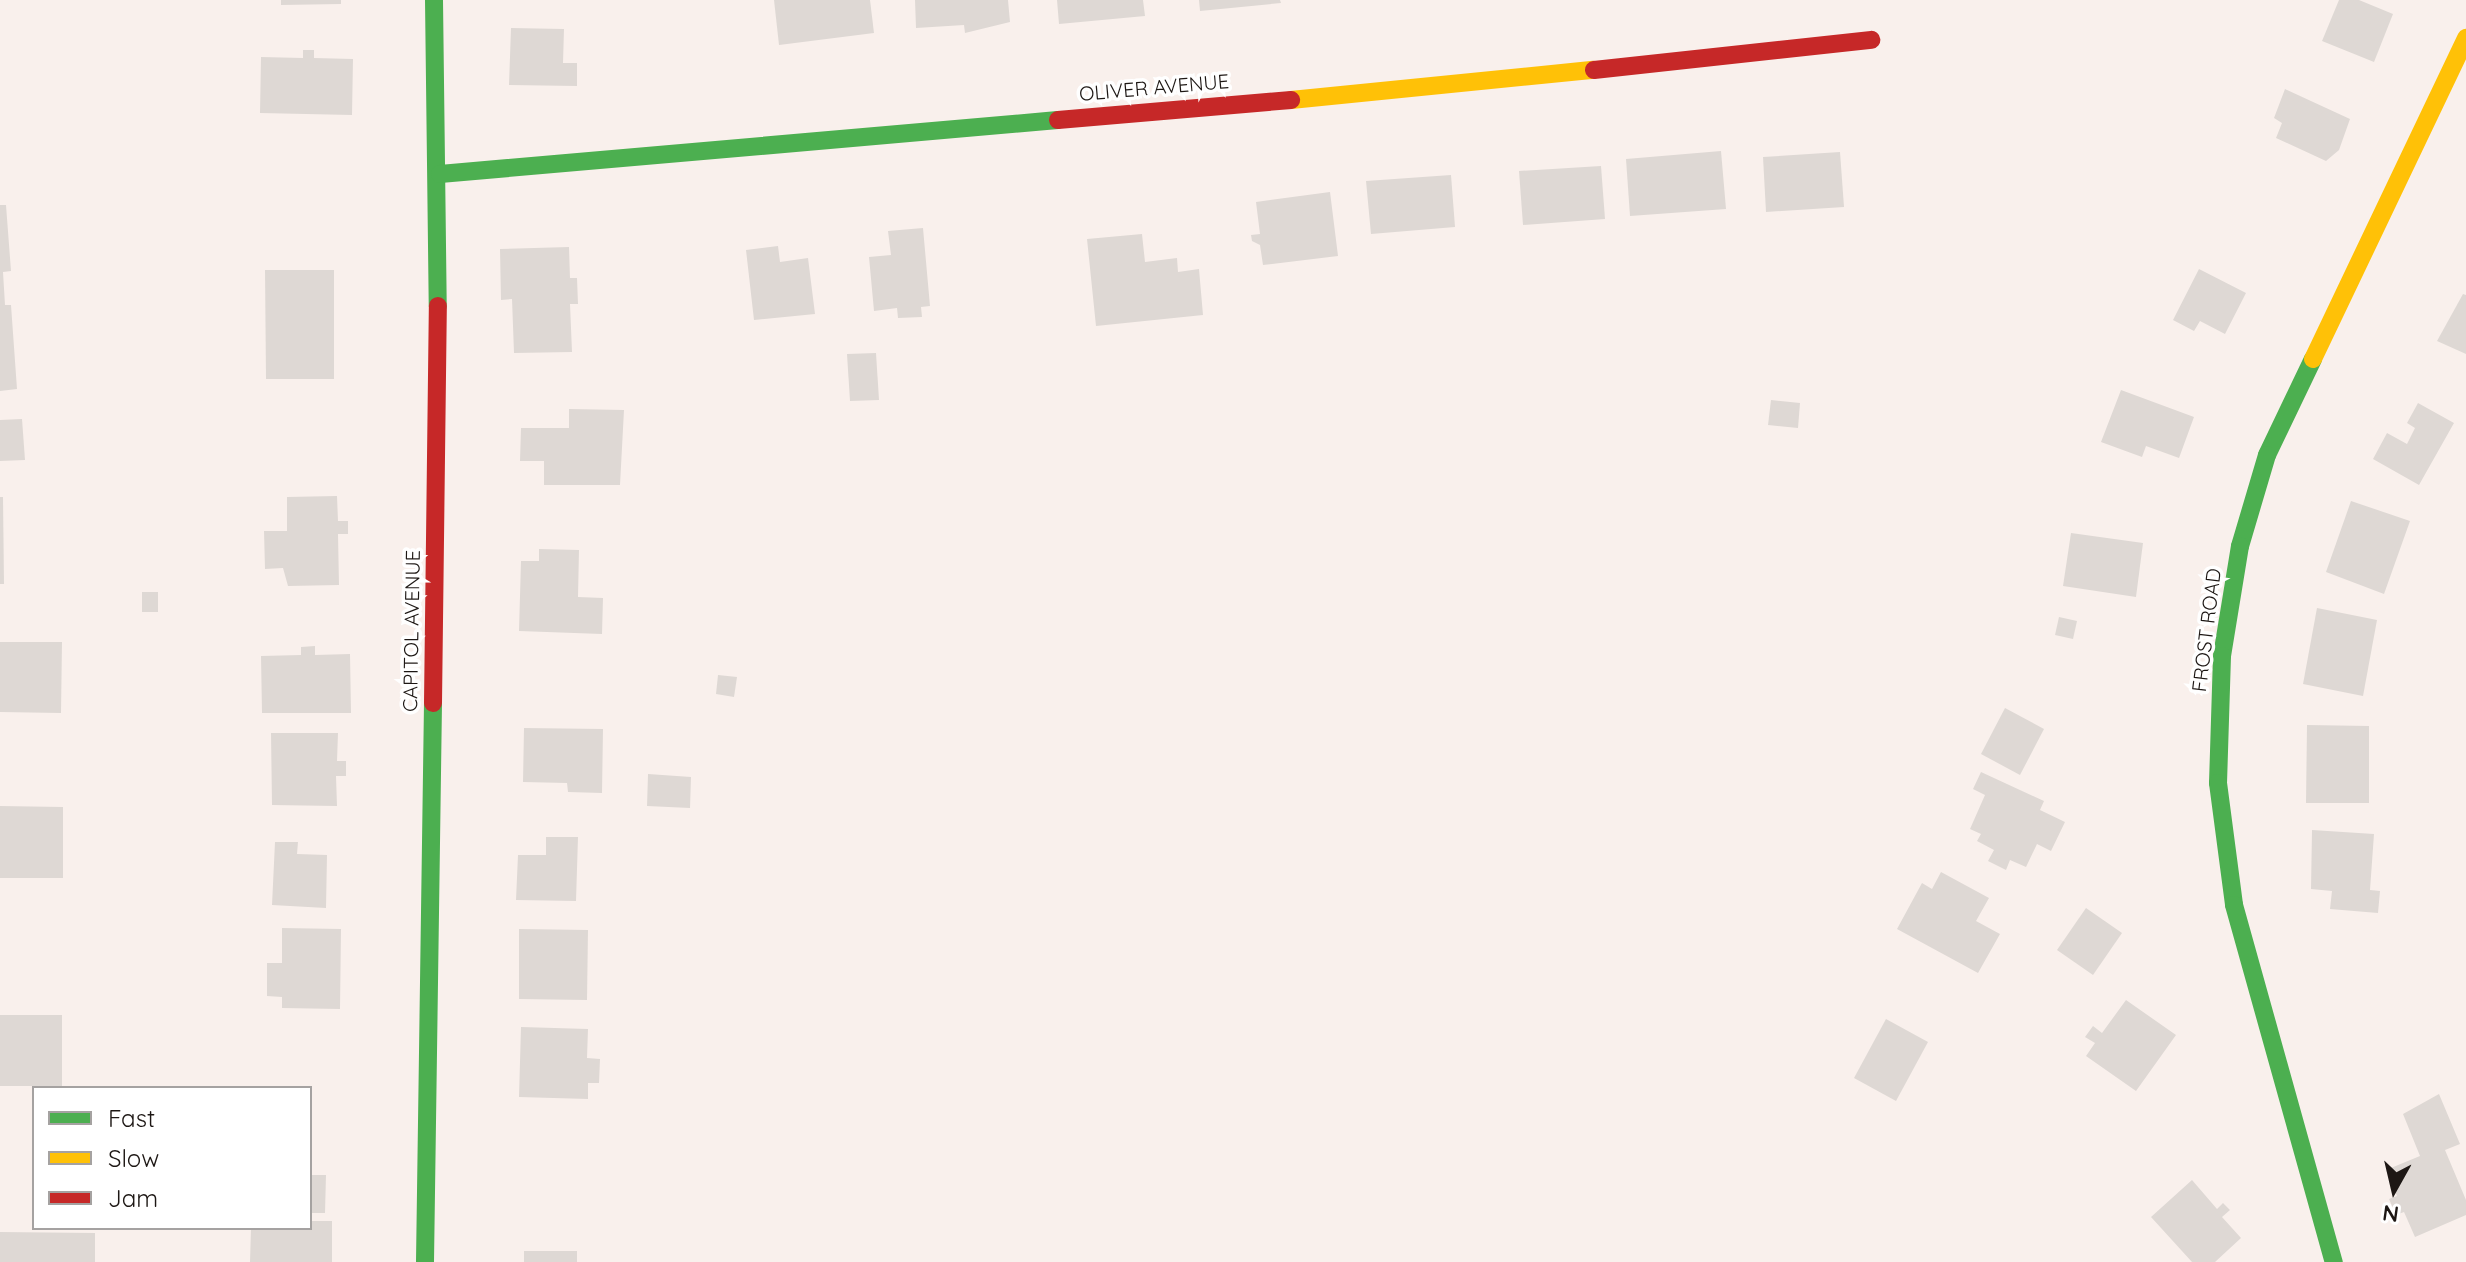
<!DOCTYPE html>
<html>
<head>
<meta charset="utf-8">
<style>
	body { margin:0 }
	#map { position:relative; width:2466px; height:1262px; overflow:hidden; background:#f9f0ec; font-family:Quicksand,sans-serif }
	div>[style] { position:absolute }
	.building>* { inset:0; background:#ded8d4 }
	.fast>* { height:18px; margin:-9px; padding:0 9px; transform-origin:9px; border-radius:9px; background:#4caf50 }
	.slow>* { height:18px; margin:-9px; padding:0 9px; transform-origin:9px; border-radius:9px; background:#ffc107 }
	.jam>* { height:18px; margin:-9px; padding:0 9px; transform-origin:9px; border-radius:9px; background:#c62828 }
	span { translate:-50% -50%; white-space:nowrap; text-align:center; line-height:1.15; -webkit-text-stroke:7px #fff; paint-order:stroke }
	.street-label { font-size:20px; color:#1d1714 }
	.legend { position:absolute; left:32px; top:1086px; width:280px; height:144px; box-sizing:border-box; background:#fff; border:2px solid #a5a2a1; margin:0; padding:10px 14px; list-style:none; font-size:24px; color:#1d1714 }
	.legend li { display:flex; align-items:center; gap:16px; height:40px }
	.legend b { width:40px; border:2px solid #a5a2a1 }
	.north { position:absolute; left:2354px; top:1150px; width:80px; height:80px; -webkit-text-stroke:6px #fff; paint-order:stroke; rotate:188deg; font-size:22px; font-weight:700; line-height:32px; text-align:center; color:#1d1714 }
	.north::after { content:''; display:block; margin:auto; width:28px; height:36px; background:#1d1714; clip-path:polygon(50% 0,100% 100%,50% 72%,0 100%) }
</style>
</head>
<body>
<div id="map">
	<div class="building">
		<div style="clip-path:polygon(281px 0,341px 0,341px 4px,281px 5px)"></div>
		<div style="clip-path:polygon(774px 0,870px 0,874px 33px,779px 45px)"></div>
		<div style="clip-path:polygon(915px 0,1008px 0,1010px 22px,965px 33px,964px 25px,916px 28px)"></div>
		<div style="clip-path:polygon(1057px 0,1143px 0,1145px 16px,1059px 24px)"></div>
		<div style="clip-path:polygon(1199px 0,1280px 0,1281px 3px,1200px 11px)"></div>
		<div style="clip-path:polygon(2339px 0,2359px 0,2393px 14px,2374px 62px,2322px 41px)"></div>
		<div style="clip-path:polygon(511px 28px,564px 29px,563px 63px,577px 63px,577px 86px,509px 85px)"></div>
		<div style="clip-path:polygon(303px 50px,314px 50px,314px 58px,353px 59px,352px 115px,260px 113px,261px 57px,303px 58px)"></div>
		<div style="clip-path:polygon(2285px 89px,2350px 119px,2339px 150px,2326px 161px,2276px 138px,2282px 123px,2274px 118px)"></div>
		<div style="clip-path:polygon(1721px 151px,1726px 209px,1630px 216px,1626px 159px)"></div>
		<div style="clip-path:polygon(1840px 152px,1844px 207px,1766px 212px,1763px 157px)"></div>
		<div style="clip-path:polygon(1601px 166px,1605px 219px,1523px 225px,1519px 171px)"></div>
		<div style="clip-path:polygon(1451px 175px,1455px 227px,1371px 234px,1366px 181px)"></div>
		<div style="clip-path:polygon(1330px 192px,1338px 256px,1263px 265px,1260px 245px,1252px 241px,1251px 235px,1260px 234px,1256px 202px)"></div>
		<div style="clip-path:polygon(0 205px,6px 205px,11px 271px,3px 272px,5px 305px,11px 305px,17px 389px,0 391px)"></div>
		<div style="clip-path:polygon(923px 228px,930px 306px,921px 307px,922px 317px,898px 318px,897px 308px,874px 311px,869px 257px,891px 255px,888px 231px)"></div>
		<div style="clip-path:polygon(1142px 234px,1145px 262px,1177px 258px,1178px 272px,1199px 269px,1203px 315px,1096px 326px,1087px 239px)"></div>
		<div style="clip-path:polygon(778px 246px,780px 262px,808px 258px,815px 314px,754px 320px,746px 250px)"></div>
		<div style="clip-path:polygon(569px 247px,570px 278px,577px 278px,578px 304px,570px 304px,572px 352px,514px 353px,512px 299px,501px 300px,500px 249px)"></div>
		<div style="clip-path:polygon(2199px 269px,2246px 293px,2225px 334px,2200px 321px,2194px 331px,2173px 320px)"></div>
		<div style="clip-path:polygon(265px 270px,334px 270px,334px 379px,266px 379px)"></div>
		<div style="clip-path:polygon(2463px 294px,2466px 295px,2466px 354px,2437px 341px)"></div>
		<div style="clip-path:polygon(876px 353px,879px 400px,850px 401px,847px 354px)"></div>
		<div style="clip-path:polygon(2121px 390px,2194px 417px,2179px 458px,2146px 446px,2142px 457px,2101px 442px)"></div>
		<div style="clip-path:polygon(1771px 400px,1800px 403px,1798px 428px,1768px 425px)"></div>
		<div style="clip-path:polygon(2418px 403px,2454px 423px,2419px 485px,2373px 459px,2387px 433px,2407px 444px,2415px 428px,2407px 423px)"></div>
		<div style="clip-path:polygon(569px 409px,624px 410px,620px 485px,544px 485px,544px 461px,520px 461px,521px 428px,569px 428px)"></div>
		<div style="clip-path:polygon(22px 419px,25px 460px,0 461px,0 420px)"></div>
		<div style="clip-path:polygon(337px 496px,338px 521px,348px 521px,348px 534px,338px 534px,339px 585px,288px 586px,283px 568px,265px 569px,264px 531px,287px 531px,287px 497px)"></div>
		<div style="clip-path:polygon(0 497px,3px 497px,4px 584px,0 584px)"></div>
		<div style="clip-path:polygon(2351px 501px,2410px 521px,2384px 594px,2326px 572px)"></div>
		<div style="clip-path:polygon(2071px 533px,2143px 543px,2136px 597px,2063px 586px)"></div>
		<div style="clip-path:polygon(539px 549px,579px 550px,578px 597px,603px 598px,602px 634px,519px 631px,521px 561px,539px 561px)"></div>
		<div style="clip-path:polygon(142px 592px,158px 592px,158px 612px,142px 612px)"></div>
		<div style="clip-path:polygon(2317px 608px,2377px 620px,2363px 696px,2303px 684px)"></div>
		<div style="clip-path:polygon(2059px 617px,2077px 621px,2073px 639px,2055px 635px)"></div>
		<div style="clip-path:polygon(0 642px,62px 642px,61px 713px,0 712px)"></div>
		<div style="clip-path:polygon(315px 646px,315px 655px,350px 654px,351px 713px,262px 713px,261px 656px,301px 655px,301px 647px)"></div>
		<div style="clip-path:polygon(718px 675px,737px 677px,734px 697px,716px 694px)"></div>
		<div style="clip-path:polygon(2005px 708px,2044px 729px,2020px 775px,1981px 754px)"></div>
		<div style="clip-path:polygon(2307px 725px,2369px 726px,2369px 803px,2306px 803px)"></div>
		<div style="clip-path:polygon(524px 728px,603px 729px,602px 793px,568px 792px,567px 783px,523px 782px)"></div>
		<div style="clip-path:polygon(271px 733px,338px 733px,337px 761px,346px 761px,346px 776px,336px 776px,337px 806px,272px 805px)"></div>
		<div style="clip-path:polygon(1981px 772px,2044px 801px,2040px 810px,2065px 822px,2051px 851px,2037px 844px,2026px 867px,2010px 860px,2006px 870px,1988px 861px,1994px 850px,1977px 841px,1981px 834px,1970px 829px,1985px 795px,1973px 789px)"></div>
		<div style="clip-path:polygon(648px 774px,691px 777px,690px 808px,647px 806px)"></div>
		<div style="clip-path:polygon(0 806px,63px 807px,63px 878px,0 878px)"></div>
		<div style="clip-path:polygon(2312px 830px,2374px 834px,2370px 890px,2380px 891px,2378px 913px,2330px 909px,2332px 891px,2311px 889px)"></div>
		<div style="clip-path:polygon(546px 837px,578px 837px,576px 901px,516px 900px,518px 855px,546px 855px)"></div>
		<div style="clip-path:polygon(275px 842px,298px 842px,297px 854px,327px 855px,326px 908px,272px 905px)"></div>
		<div style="clip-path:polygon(1941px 872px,1989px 898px,1976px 921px,2000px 934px,1978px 973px,1897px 929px,1922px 883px,1932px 889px)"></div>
		<div style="clip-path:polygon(2086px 908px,2122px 933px,2093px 975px,2057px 950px)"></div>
		<div style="clip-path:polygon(282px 928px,341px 929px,340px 1009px,282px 1008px,282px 997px,267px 996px,267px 963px,282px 963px)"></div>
		<div style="clip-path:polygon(519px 929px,588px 930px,587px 1000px,519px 999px)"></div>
		<div style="clip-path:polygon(2126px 1000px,2176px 1035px,2136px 1091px,2086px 1056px,2095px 1043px,2085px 1037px,2093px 1026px,2102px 1033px)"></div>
		<div style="clip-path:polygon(0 1015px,62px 1015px,62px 1086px,0 1086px)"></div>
		<div style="clip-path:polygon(1886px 1019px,1928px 1042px,1896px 1101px,1854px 1078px)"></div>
		<div style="clip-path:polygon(521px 1027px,588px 1029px,587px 1058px,600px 1059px,599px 1083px,588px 1083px,588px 1099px,519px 1097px)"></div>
		<div style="clip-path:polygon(2439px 1094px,2460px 1144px,2445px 1150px,2466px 1200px,2466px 1215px,2415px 1237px,2404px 1212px,2396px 1215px,2389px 1199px,2397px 1196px,2386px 1170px,2420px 1156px,2403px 1114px)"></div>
		<div style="clip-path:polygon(310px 1175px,326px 1175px,325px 1213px,310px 1213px)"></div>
		<div style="clip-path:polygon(2192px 1180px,2217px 1209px,2223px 1203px,2230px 1210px,2222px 1217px,2241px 1238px,2215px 1262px,2192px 1262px,2151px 1217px)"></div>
		<div style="clip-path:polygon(310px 1221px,332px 1221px,332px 1262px,250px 1262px,251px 1228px,310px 1228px)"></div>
		<div style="clip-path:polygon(0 1232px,95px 1233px,95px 1262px,0 1262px)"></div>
		<div style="clip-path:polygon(524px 1251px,577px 1251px,577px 1262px,524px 1262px)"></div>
	</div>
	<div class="fast">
		<div style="left:434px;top:0;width:306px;rotate:89.3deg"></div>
		<div style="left:440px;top:174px;width:620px;rotate:-4.99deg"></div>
		<div style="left:2313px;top:359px;width:106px;rotate:115.6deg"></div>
		<div style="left:2267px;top:455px;width:95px;rotate:106.5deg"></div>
		<div style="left:2240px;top:546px;width:111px;rotate:99.3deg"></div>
		<div style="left:2222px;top:656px;width:127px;rotate:91.8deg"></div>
		<div style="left:2218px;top:783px;width:123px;rotate:82.5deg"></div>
		<div style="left:2234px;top:905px;width:371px;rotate:74.4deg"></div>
		<div style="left:425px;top:1262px;width:559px;rotate:-89.18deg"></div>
	</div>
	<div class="slow">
		<div style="left:1291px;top:100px;width:304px;rotate:-5.7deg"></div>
		<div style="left:2313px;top:359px;width:356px;rotate:-64.5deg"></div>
	</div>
	<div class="jam">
		<div style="left:1594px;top:70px;width:279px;rotate:-6.2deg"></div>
		<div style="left:1058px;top:120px;width:234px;rotate:-4.9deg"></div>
		<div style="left:433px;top:703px;width:397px;rotate:-89.3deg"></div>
	</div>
	<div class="street-label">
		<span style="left:1154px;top:87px;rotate:-5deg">OLIVER AVENUE</span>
		<span style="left:2206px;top:630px;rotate:-83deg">FROST ROAD</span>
		<span style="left:411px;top:631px;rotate:-89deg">CAPITOL AVENUE</span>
	</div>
	<ul class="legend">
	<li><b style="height:10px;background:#4caf50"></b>Fast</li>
	<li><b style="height:10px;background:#ffc107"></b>Slow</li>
	<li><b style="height:10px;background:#c62828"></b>Jam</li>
	</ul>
	<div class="north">N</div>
</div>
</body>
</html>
